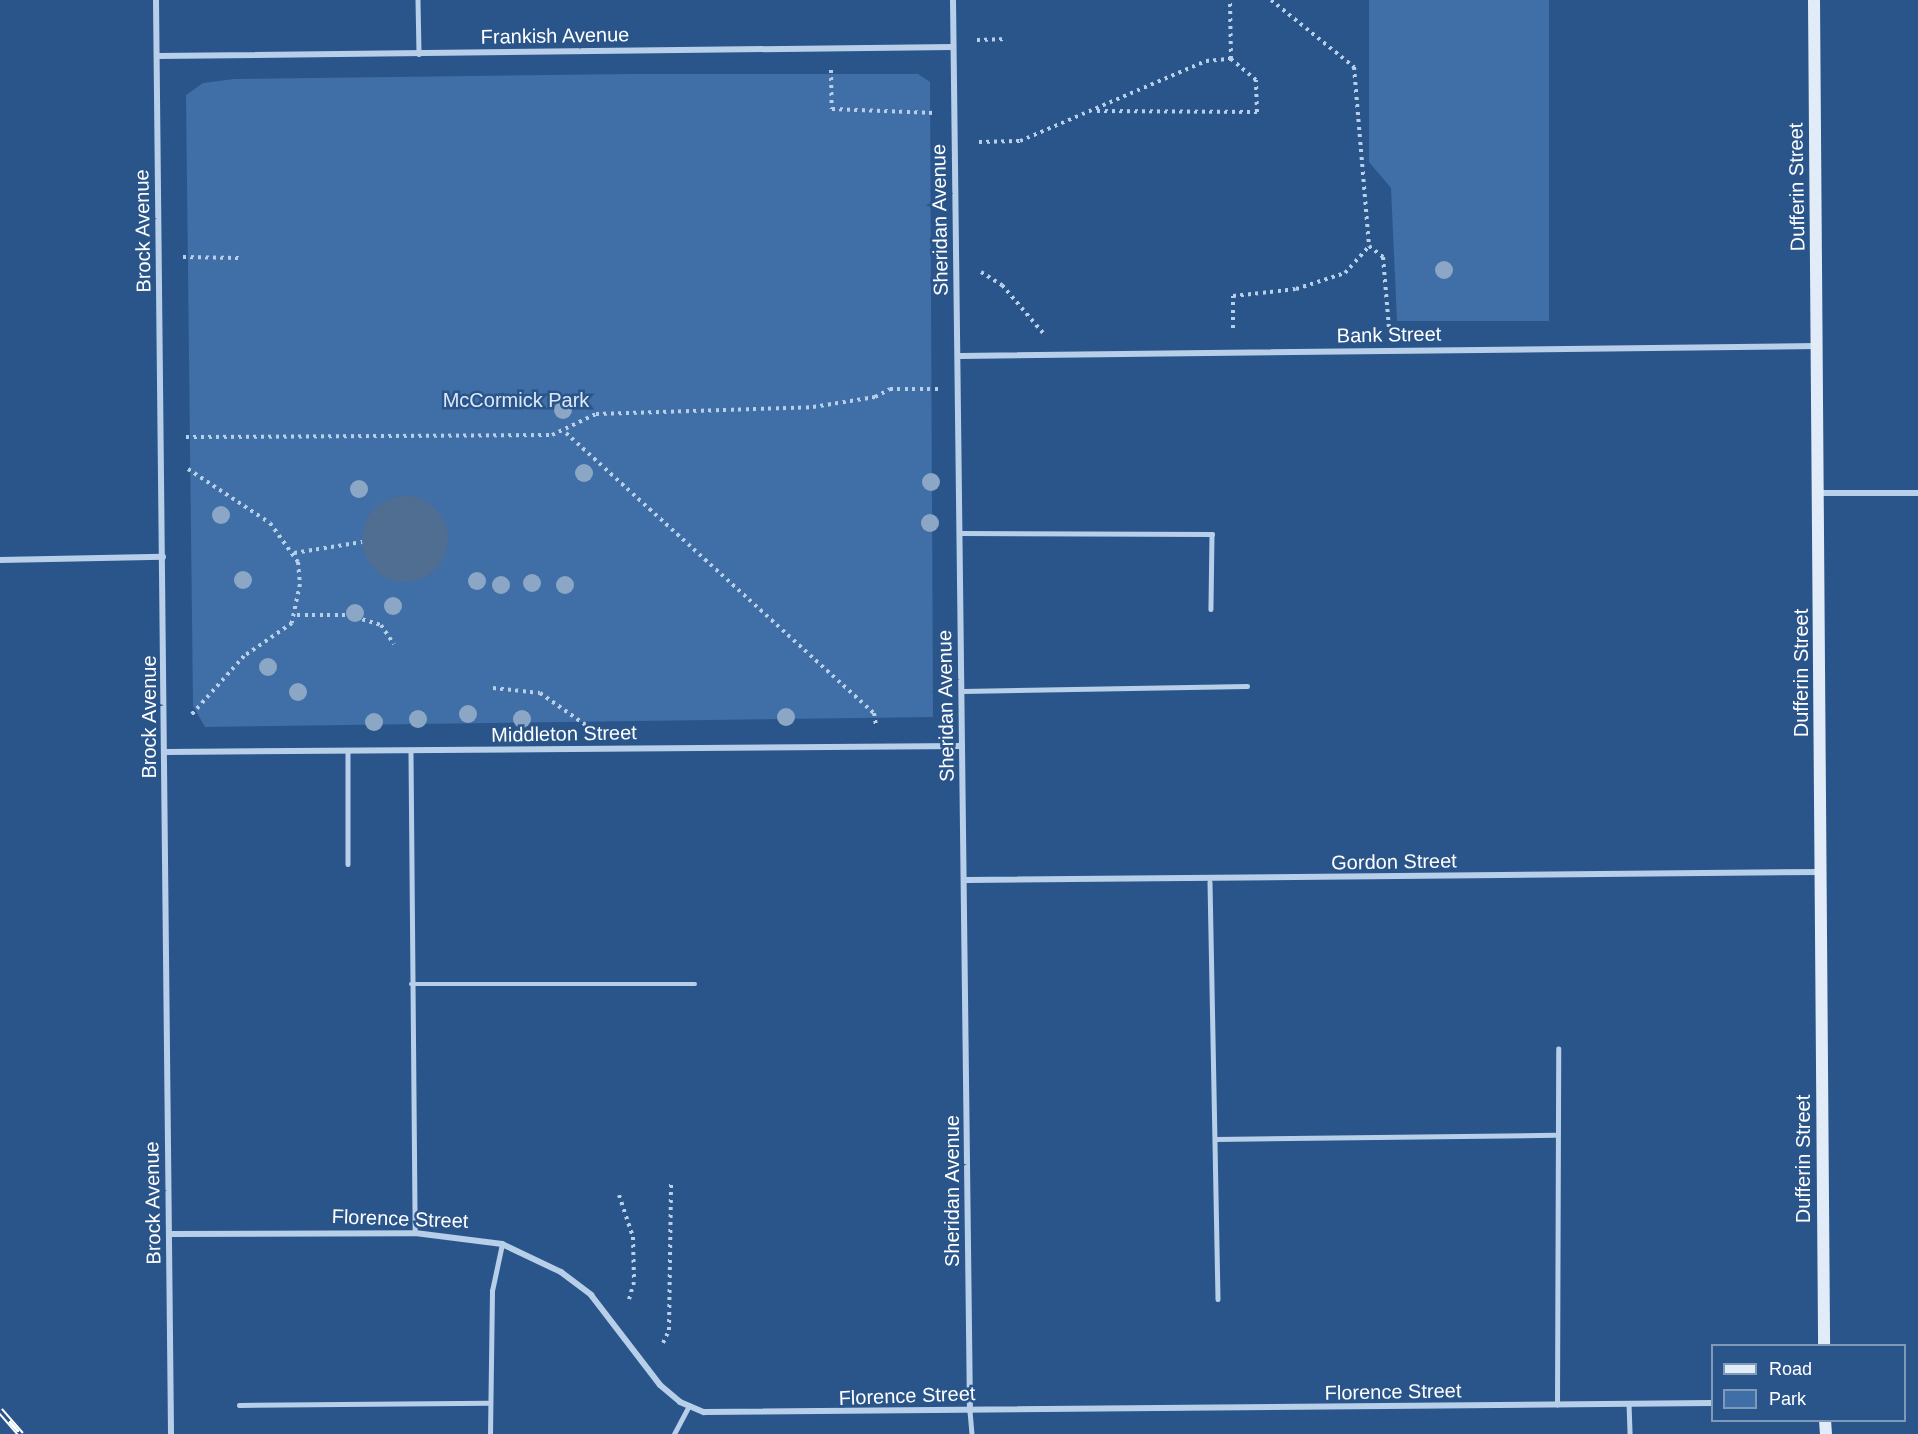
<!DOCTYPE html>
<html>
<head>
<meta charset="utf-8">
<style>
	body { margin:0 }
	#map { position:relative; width:1918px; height:1434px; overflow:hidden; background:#2a558a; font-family:Arial,sans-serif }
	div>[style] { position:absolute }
	.green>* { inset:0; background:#3f6fa6 }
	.water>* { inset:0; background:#506e92 }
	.round { border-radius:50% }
	.path>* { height:4px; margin-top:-2px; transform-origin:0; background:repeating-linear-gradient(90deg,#b8cfe9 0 3px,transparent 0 7.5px) }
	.service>* { height:4.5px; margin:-2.25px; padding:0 2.25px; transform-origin:2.25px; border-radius:2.25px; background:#b8cfe9 }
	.minor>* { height:6px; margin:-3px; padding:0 3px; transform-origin:3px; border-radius:3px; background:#b8cfe9 }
	.secondary>* { height:12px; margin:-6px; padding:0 6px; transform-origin:6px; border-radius:6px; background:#e2ecf8 }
	.rail>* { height:7px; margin-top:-3.5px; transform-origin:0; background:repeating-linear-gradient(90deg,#2a558a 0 14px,#fff 0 28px); box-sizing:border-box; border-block:2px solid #fff }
	.trees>* { width:18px; height:18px; margin:-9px; border-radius:50%; background:#8ca6c6 }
	span { translate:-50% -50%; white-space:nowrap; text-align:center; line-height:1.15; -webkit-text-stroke:5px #2a558a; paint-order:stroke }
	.street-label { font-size:20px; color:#fff }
	.park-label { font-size:20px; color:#dce8f7 }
	.legend { position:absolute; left:1711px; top:1344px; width:195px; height:78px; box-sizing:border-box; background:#2a558a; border:2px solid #7f99b9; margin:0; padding:8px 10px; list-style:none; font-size:18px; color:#fff }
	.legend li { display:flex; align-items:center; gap:12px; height:30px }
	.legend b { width:30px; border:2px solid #7f99b9 }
</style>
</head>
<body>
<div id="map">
	<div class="green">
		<div style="clip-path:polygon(1369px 0,1549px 0,1549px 321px,1397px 321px,1391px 188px,1369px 162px)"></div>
		<div style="clip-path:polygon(631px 74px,918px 74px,930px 82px,933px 717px,205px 727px,193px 706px,186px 95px,203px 83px,234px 79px)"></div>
	</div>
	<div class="water">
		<div class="round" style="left:362px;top:496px;width:86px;height:86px"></div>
	</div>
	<div class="path">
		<div style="left:1271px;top:0;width:107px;rotate:38.9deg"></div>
		<div style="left:1354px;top:67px;width:180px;rotate:85.2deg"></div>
		<div style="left:1369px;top:246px;width:18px;rotate:38deg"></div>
		<div style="left:1383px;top:257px;width:71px;rotate:85.2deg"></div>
		<div style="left:977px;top:40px;width:30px;rotate:-2deg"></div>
		<div style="left:831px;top:70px;width:39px;rotate:89deg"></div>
		<div style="left:832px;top:109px;width:102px;rotate:2.2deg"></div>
		<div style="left:1097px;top:111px;width:160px;rotate:0.4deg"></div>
		<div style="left:1257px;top:112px;width:32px;rotate:-92deg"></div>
		<div style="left:1256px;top:80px;width:33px;rotate:-140deg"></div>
		<div style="left:979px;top:142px;width:41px;rotate:-1.4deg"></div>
		<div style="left:1020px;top:141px;width:202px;rotate:-23.3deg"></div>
		<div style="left:1206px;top:61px;width:25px;rotate:-5deg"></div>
		<div style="left:1231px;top:59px;width:59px;rotate:-91deg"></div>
		<div style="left:183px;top:257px;width:56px;rotate:1deg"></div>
		<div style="left:981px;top:272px;width:25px;rotate:32deg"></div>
		<div style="left:1002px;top:285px;width:63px;rotate:49.5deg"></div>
		<div style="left:1233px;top:328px;width:32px;rotate:-90deg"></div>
		<div style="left:1233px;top:296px;width:63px;rotate:-6.3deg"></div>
		<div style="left:1296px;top:289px;width:52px;rotate:-18.1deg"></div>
		<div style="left:1345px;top:273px;width:36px;rotate:-48deg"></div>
		<div style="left:566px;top:433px;width:416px;rotate:42.3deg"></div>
		<div style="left:874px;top:713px;width:13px;rotate:81deg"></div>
		<div style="left:186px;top:437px;width:366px;rotate:-0.3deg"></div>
		<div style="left:552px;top:435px;width:49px;rotate:-25.5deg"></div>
		<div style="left:596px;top:414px;width:217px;rotate:-1.8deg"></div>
		<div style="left:813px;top:407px;width:63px;rotate:-9.2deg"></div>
		<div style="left:875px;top:397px;width:17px;rotate:-28deg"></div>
		<div style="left:890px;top:389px;width:48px"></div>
		<div style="left:188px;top:469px;width:98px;rotate:33.4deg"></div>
		<div style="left:270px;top:523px;width:48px;rotate:54.3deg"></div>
		<div style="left:298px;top:562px;width:22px;rotate:85deg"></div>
		<div style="left:300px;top:584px;width:40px;rotate:102deg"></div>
		<div style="left:292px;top:623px;width:58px;rotate:145.5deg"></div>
		<div style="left:244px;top:656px;width:79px;rotate:131.9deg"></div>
		<div style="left:294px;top:553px;width:69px;rotate:-9.2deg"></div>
		<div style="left:297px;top:615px;width:51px"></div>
		<div style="left:348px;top:615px;width:34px;rotate:17deg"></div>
		<div style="left:381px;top:625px;width:23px;rotate:56deg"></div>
		<div style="left:493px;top:688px;width:47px;rotate:6.1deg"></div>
		<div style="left:540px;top:693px;width:61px;rotate:35deg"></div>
		<div style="left:619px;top:1195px;width:44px;rotate:71.6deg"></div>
		<div style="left:633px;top:1237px;width:45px;rotate:88.7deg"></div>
		<div style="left:634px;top:1282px;width:18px;rotate:106deg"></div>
		<div style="left:663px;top:1343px;width:14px;rotate:-65deg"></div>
		<div style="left:669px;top:1330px;width:148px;rotate:-89.2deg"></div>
	</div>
	<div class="service">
		<div style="left:418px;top:0;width:54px;rotate:88.9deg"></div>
		<div style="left:960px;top:533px;width:252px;rotate:0.2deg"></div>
		<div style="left:1212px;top:534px;width:75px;rotate:90.8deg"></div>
		<div style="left:962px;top:691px;width:285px;rotate:-1deg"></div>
		<div style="left:348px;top:753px;width:111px;rotate:90deg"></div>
		<div style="left:411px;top:753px;width:480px;rotate:89.5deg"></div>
		<div style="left:1210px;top:882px;width:417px;rotate:88.9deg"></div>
		<div style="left:411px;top:984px;width:284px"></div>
		<div style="left:1216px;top:1139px;width:338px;rotate:-0.7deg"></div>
		<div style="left:1629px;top:1403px;width:31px;rotate:88deg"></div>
		<div style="left:239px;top:1405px;width:250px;rotate:-0.5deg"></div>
		<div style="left:1557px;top:1405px;width:356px;rotate:-89.8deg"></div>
		<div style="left:970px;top:1411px;width:23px;rotate:85deg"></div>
		<div style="left:490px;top:1434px;width:143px;rotate:-89.2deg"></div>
		<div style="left:492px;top:1291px;width:48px;rotate:-78deg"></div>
		<div style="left:674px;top:1434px;width:32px;rotate:-62deg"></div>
	</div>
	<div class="minor">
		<div style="left:156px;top:0;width:1434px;rotate:89.4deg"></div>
		<div style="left:953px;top:0;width:1411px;rotate:89.31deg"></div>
		<div style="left:157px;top:56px;width:796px;rotate:-0.65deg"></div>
		<div style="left:960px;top:356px;width:857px;rotate:-0.67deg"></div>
		<div style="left:1820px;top:493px;width:98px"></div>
		<div style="left:0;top:560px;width:163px;rotate:-1.1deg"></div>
		<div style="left:165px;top:752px;width:797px;rotate:-0.43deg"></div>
		<div style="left:967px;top:880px;width:853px;rotate:-0.54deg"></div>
		<div style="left:170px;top:1234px;width:245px;rotate:-0.2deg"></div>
		<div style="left:415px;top:1233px;width:88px;rotate:7.2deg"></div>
		<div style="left:502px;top:1244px;width:65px;rotate:25.4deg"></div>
		<div style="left:561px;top:1272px;width:38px;rotate:37deg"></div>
		<div style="left:591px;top:1295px;width:113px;rotate:52.5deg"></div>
		<div style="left:660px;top:1385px;width:26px;rotate:40deg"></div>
		<div style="left:680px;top:1402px;width:26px;rotate:23deg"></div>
		<div style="left:704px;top:1412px;width:1008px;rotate:-0.51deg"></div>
	</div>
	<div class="secondary">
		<div style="left:1814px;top:0;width:1346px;rotate:89.57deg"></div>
		<div style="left:1825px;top:1420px;width:14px;rotate:86deg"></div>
	</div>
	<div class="rail">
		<div style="left:0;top:1410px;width:32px;rotate:49deg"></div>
	</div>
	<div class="trees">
		<div style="left:1444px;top:270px"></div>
		<div style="left:563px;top:410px"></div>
		<div style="left:584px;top:473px"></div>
		<div style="left:931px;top:482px"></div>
		<div style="left:359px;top:489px"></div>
		<div style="left:221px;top:515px"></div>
		<div style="left:930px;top:523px"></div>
		<div style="left:243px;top:580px"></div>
		<div style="left:477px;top:581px"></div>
		<div style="left:532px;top:583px"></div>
		<div style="left:501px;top:585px"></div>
		<div style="left:565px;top:585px"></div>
		<div style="left:393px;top:606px"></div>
		<div style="left:355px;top:613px"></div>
		<div style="left:268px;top:667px"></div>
		<div style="left:298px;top:692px"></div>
		<div style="left:468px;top:714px"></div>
		<div style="left:786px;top:717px"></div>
		<div style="left:418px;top:719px"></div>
		<div style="left:522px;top:719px"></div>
		<div style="left:374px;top:722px"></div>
	</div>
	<div class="street-label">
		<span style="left:555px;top:36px;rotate:-1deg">Frankish Avenue</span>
		<span style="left:1797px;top:187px;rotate:-91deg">Dufferin Street</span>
		<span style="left:940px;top:220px;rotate:-91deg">Sheridan Avenue</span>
		<span style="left:143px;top:231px;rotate:-91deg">Brock Avenue</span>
		<span style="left:1389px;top:335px;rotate:-1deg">Bank Street</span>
		<span style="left:1801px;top:673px;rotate:-90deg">Dufferin Street</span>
		<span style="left:946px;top:706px;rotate:-91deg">Sheridan Avenue</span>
		<span style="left:149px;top:717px;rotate:-90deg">Brock Avenue</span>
		<span style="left:564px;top:734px;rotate:-1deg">Middleton Street</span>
		<span style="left:1394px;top:862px;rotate:-1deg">Gordon Street</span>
		<span style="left:1803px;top:1159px;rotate:-90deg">Dufferin Street</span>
		<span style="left:952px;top:1191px;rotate:-90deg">Sheridan Avenue</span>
		<span style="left:153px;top:1203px;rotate:-91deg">Brock Avenue</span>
		<span style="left:400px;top:1219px;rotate:2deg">Florence Street</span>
		<span style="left:1393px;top:1392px;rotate:-1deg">Florence Street</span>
		<span style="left:907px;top:1396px;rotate:-2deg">Florence Street</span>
	</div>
	<div class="park-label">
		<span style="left:516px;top:400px">McCormick Park</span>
	</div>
	<ul class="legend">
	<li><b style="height:8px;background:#e2ecf8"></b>Road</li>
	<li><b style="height:16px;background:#3f6fa6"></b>Park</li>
	</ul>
</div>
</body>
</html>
